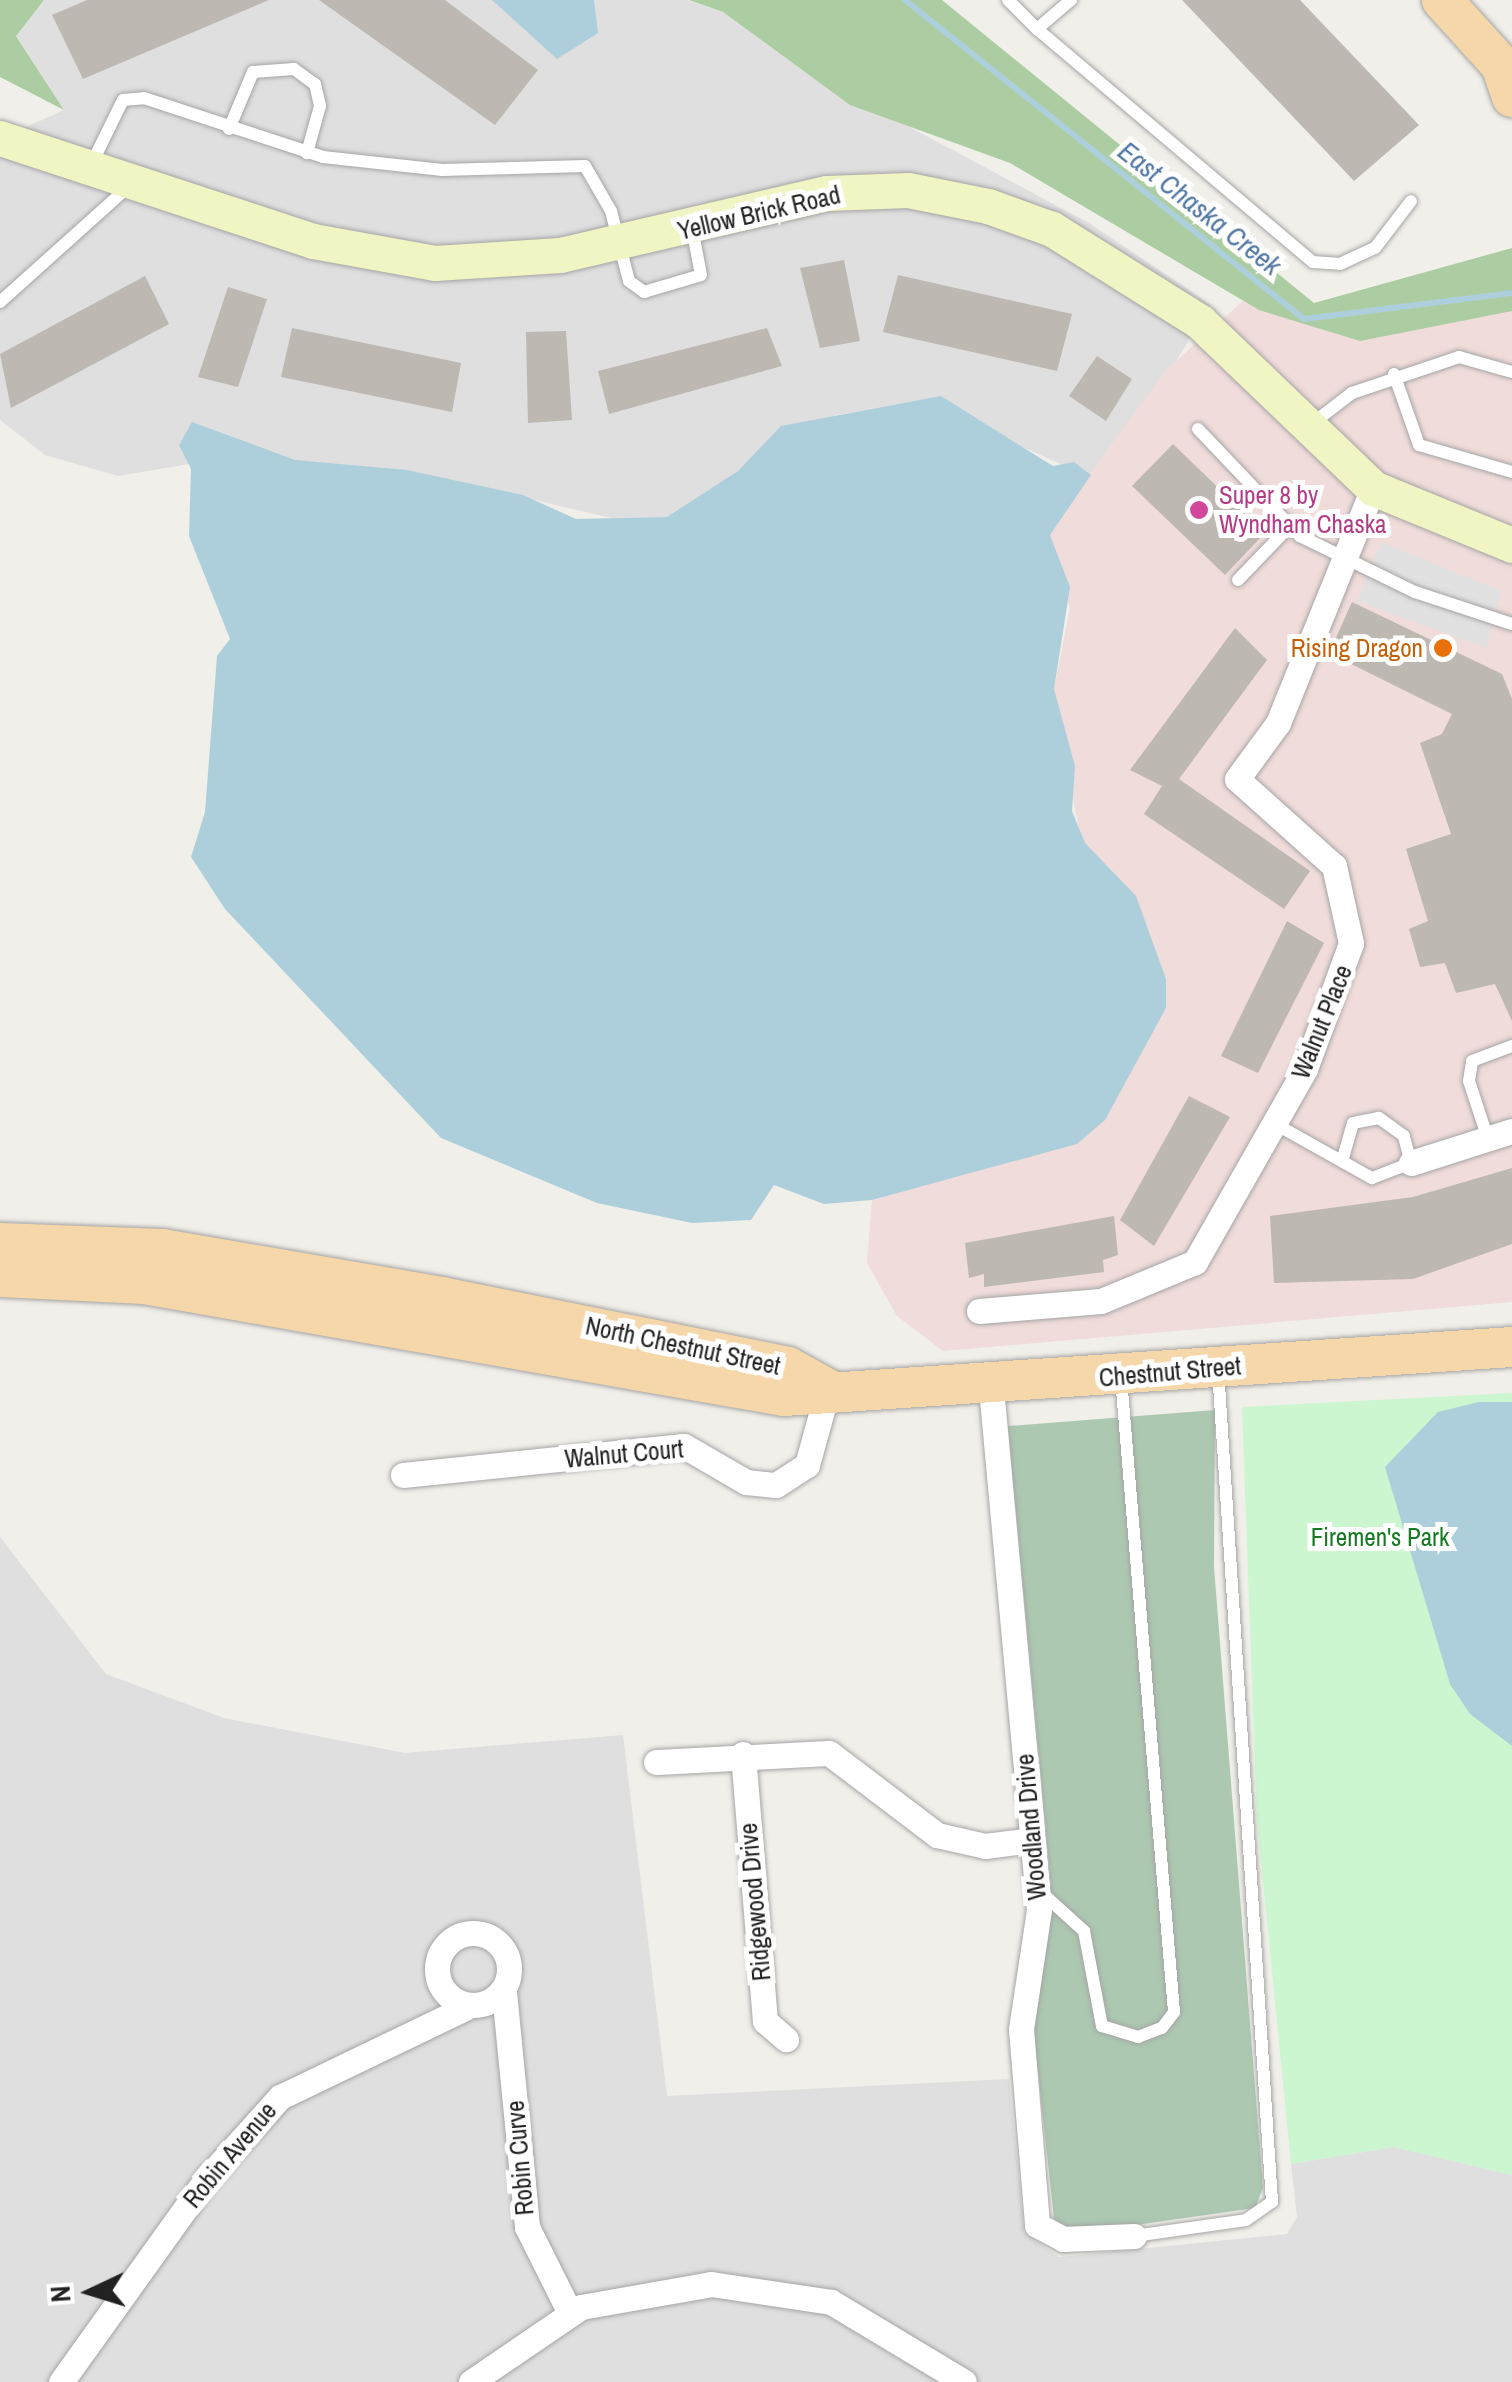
<!DOCTYPE html>
<html>
<head>
<meta charset="utf-8">
<style>
	body { margin:0 }
	#map { position:relative; width:1512px; height:2382px; overflow:hidden; background:#f1efe9; font-family:"Archivo Narrow",sans-serif }
	div>[style] { position:absolute }
	.residential>* { inset:0; background:#dfdfdf }
	.commercial>* { inset:0; background:#f0dcda }
	.forest>* { inset:0; background:#accda1 }
	.cemetery>* { inset:0; background:#acc8b1 }
	.park>* { inset:0; background:#cbf6d0 }
	.parking>* { inset:0; background:#e1e1e1 }
	.water>* { inset:0; background:#adcfdb }
	.stream>* { height:6px; margin:-3px; padding:0 3px; transform-origin:3px; border-radius:3px; background:#adcfdb }
	.building>* { inset:0; background:#beb8b2 }
	.roads { filter:drop-shadow(0 0 2px #a5a5a5) drop-shadow(0 0 2px #a5a5a5) }
	.lane>* { height:12px; margin:-6px; padding:0 6px; transform-origin:6px; border-radius:6px; background:#fff }
	.street>* { height:25px; margin:-12.5px; padding:0 12.5px; transform-origin:12.5px; border-radius:12.5px; background:#fff }
	.street>.ring { margin:-12.5px; padding:0; box-sizing:content-box; background:none; border:25px solid #fff; border-radius:50% }
	.secondary>* { height:35px; margin:-17.5px; padding:0 17.5px; transform-origin:17.5px; border-radius:17.5px; background:#f1f5c3 }
	.primary>* { height:40px; margin:-20px; padding:0 20px; transform-origin:20px; border-radius:20px; background:#f5d7aa }
	.dots>* { width:28px; height:28px; translate:-50% -50%; box-sizing:border-box; border:5px solid #fff; border-radius:50% }
	span { translate:-50% -50%; white-space:nowrap; text-align:center; line-height:1.15; -webkit-text-stroke:10px #fff; paint-order:stroke }
	.street-label { font-size:25px; color:#212121 }
	.hotel-label { font-size:25px; color:#b23c85 }
	.left { translate:0 -50%; text-align:left }
	.food-label { font-size:25px; color:#c56008 }
	.right { translate:-100% -50%; text-align:right }
	.park-label { font-size:25px; color:#157a21 }
	.water-label { font-size:28px; color:#5177a3; font-style:italic }
	.north { position:absolute; left:40px; top:2242px; width:100px; height:100px; -webkit-text-stroke:8px #fff; paint-order:stroke; rotate:266deg; font-size:28px; font-weight:700; line-height:40px; text-align:center; color:#212121 }
	.north::after { content:''; display:block; margin:auto; width:35px; height:45px; background:#212121; clip-path:polygon(50% 0,100% 100%,50% 72%,0 100%) }
</style>
</head>
<body>
<div id="map">
	<div class="residential">
		<div style="clip-path:polygon(44px 0,687px 0,723px 12px,801px 69px,1089px 223px,1210px 304px,1104px 483px,918px 401px,836px 415px,749px 460px,689px 517px,611px 518px,415px 472px,189px 464px,118px 476px,45px 455px,0 420px,0 139px,64px 110px,16px 35px)"></div>
		<div style="clip-path:polygon(0 1537px,106px 1674px,224px 1718px,405px 1753px,623px 1735px,667px 2096px,1009px 2079px,1024px 2232px,1059px 2257px,1287px 2234px,1297px 2217px,1291px 2164px,1394px 2147px,1512px 2175px,1512px 2382px,0 2382px)"></div>
	</div>
	<div class="commercial">
		<div style="clip-path:polygon(1243px 301px,1353px 339px,1512px 310px,1512px 1302px,943px 1351px,897px 1316px,867px 1263px,872px 1200px,1015px 1159px,1113px 1099px,1144px 1045px,1078px 825px,1054px 689px,1070px 608px,1047px 532px,1166px 370px)"></div>
	</div>
	<div class="forest">
		<div style="clip-path:polygon(0 0,44px 0,16px 36px,64px 110px,0 77px)"></div>
		<div style="clip-path:polygon(689px 0,942px 0,1314px 303px,1512px 248px,1512px 311px,1360px 341px,1259px 310px,1010px 163px,850px 105px,723px 12px)"></div>
	</div>
	<div class="cemetery">
		<div style="clip-path:polygon(1215px 1410px,1214px 1567px,1263px 2188px,1255px 2208px,1073px 2234px,1054px 2219px,1032px 2015px,1051px 1886px,1008px 1426px)"></div>
	</div>
	<div class="park">
		<div style="clip-path:polygon(1512px 1393px,1512px 2175px,1394px 2147px,1291px 2164px,1257px 1820px,1242px 1407px)"></div>
	</div>
	<div class="parking">
		<div style="clip-path:polygon(1381px 542px,1501px 591px,1487px 648px,1357px 601px)"></div>
	</div>
	<div class="water">
		<div style="clip-path:polygon(492px 0,594px 0,598px 33px,557px 59px)"></div>
		<div style="clip-path:polygon(941px 396px,1053px 466px,1074px 462px,1091px 475px,1050px 535px,1070px 587px,1054px 689px,1075px 766px,1072px 811px,1085px 843px,1136px 896px,1166px 979px,1166px 1008px,1105px 1120px,1077px 1144px,872px 1200px,824px 1204px,774px 1185px,751px 1220px,692px 1223px,597px 1203px,441px 1138px,225px 909px,191px 857px,205px 812px,217px 656px,230px 639px,189px 536px,191px 469px,179px 445px,192px 422px,295px 460px,407px 470px,523px 495px,576px 519px,667px 517px,738px 471px,781px 426px)"></div>
		<div style="clip-path:polygon(1479px 1402px,1512px 1402px,1512px 1746px,1470px 1714px,1450px 1684px,1385px 1467px,1438px 1412px)"></div>
	</div>
	<div class="stream">
		<div style="left:905px;top:0;width:511px;rotate:38.64deg"></div>
		<div style="left:1304px;top:319px;width:210px;rotate:-7.1deg"></div>
	</div>
	<div class="building">
		<div style="clip-path:polygon(87px 0,269px 0,83px 79px,52px 15px)"></div>
		<div style="clip-path:polygon(319px 0,445px 0,538px 70px,495px 125px)"></div>
		<div style="clip-path:polygon(1182px 0,1300px 0,1419px 125px,1354px 181px)"></div>
		<div style="clip-path:polygon(844px 260px,860px 341px,820px 348px,800px 268px)"></div>
		<div style="clip-path:polygon(898px 275px,1072px 314px,1057px 371px,883px 332px)"></div>
		<div style="clip-path:polygon(145px 276px,169px 324px,11px 408px,0 354px)"></div>
		<div style="clip-path:polygon(228px 287px,267px 299px,238px 387px,198px 377px)"></div>
		<div style="clip-path:polygon(292px 328px,461px 363px,452px 412px,281px 377px)"></div>
		<div style="clip-path:polygon(767px 328px,782px 366px,609px 414px,598px 371px)"></div>
		<div style="clip-path:polygon(566px 331px,572px 420px,528px 423px,526px 332px)"></div>
		<div style="clip-path:polygon(1097px 356px,1132px 379px,1106px 421px,1069px 396px)"></div>
		<div style="clip-path:polygon(1173px 444px,1265px 533px,1225px 575px,1132px 486px)"></div>
		<div style="clip-path:polygon(1352px 602px,1502px 674px,1512px 699px,1512px 1021px,1495px 984px,1456px 993px,1445px 963px,1420px 967px,1409px 929px,1428px 921px,1406px 849px,1451px 834px,1420px 743px,1442px 734px,1452px 714px,1329px 653px)"></div>
		<div style="clip-path:polygon(1235px 628px,1267px 660px,1179px 779px,1310px 871px,1284px 909px,1144px 814px,1162px 786px,1130px 770px)"></div>
		<div style="clip-path:polygon(1287px 921px,1324px 943px,1258px 1073px,1221px 1056px)"></div>
		<div style="clip-path:polygon(1189px 1096px,1230px 1117px,1154px 1246px,1120px 1220px)"></div>
		<div style="clip-path:polygon(1512px 1168px,1512px 1244px,1413px 1279px,1274px 1283px,1270px 1216px,1413px 1197px)"></div>
		<div style="clip-path:polygon(1114px 1216px,1118px 1255px,1103px 1260px,1104px 1272px,984px 1287px,984px 1274px,969px 1278px,965px 1243px)"></div>
	</div>
	<div class="roads">
		<div class="lane">
			<div style="left:1008px;top:0;width:41px;rotate:45deg"></div>
			<div style="left:1037px;top:29px;width:45px;rotate:-40.5deg"></div>
			<div style="left:1037px;top:29px;width:361px;rotate:40.2deg"></div>
			<div style="left:1313px;top:262px;width:27px;rotate:4deg"></div>
			<div style="left:1340px;top:264px;width:38px;rotate:-25deg"></div>
			<div style="left:1375px;top:248px;width:59px;rotate:-52.5deg"></div>
			<div style="left:229px;top:129px;width:62px;rotate:-67.2deg"></div>
			<div style="left:253px;top:72px;width:41px;rotate:-4.2deg"></div>
			<div style="left:294px;top:69px;width:26px;rotate:36deg"></div>
			<div style="left:315px;top:84px;width:23px;rotate:77deg"></div>
			<div style="left:320px;top:106px;width:49px;rotate:105.5deg"></div>
			<div style="left:92px;top:163px;width:70px;rotate:-63.8deg"></div>
			<div style="left:123px;top:100px;width:21px;rotate:-5deg"></div>
			<div style="left:144px;top:98px;width:188px;rotate:18.2deg"></div>
			<div style="left:323px;top:157px;width:120px;rotate:6.2deg"></div>
			<div style="left:442px;top:170px;width:143px;rotate:-1.6deg"></div>
			<div style="left:585px;top:166px;width:52px;rotate:60deg"></div>
			<div style="left:611px;top:211px;width:72px;rotate:75.6deg"></div>
			<div style="left:629px;top:281px;width:19px;rotate:36deg"></div>
			<div style="left:644px;top:292px;width:59px;rotate:-16.6deg"></div>
			<div style="left:701px;top:275px;width:48px;rotate:-100.8deg"></div>
			<div style="left:0;top:302px;width:172px;rotate:-41.9deg"></div>
			<div style="left:1394px;top:374px;width:75px;rotate:70.6deg"></div>
			<div style="left:1419px;top:445px;width:97px;rotate:16.2deg"></div>
			<div style="left:1309px;top:426px;width:54px;rotate:-37.5deg"></div>
			<div style="left:1352px;top:393px;width:113px;rotate:-18.6deg"></div>
			<div style="left:1459px;top:357px;width:55px;rotate:15.8deg"></div>
			<div style="left:1198px;top:429px;width:148px;rotate:46.4deg"></div>
			<div style="left:1300px;top:536px;width:128px;rotate:26deg"></div>
			<div style="left:1415px;top:592px;width:102px;rotate:18.3deg"></div>
			<div style="left:1238px;top:580px;width:75px;rotate:-46.1deg"></div>
			<div style="left:1277px;top:1125px;width:109px;rotate:29.2deg"></div>
			<div style="left:1372px;top:1178px;width:42px;rotate:-21deg"></div>
			<div style="left:1411px;top:1163px;width:28px;rotate:-105deg"></div>
			<div style="left:1404px;top:1136px;width:31px;rotate:-144deg"></div>
			<div style="left:1379px;top:1118px;width:26px;rotate:169deg"></div>
			<div style="left:1353px;top:1123px;width:36px;rotate:106deg"></div>
			<div style="left:1488px;top:1139px;width:61px;rotate:-108.1deg"></div>
			<div style="left:1469px;top:1081px;width:20px;rotate:-81deg"></div>
			<div style="left:1472px;top:1061px;width:43px;rotate:-20.6deg"></div>
			<div style="left:1042px;top:1893px;width:57px;rotate:42.1deg"></div>
			<div style="left:1084px;top:1931px;width:97px;rotate:79.3deg"></div>
			<div style="left:1102px;top:2026px;width:38px;rotate:17deg"></div>
			<div style="left:1138px;top:2037px;width:26px;rotate:-21deg"></div>
			<div style="left:1162px;top:2028px;width:20px;rotate:-53deg"></div>
			<div style="left:1174px;top:2012px;width:636px;rotate:-94.78deg"></div>
			<div style="left:1134px;top:2236px;width:113px;rotate:-8.1deg"></div>
			<div style="left:1246px;top:2220px;width:32px;rotate:-35deg"></div>
			<div style="left:1272px;top:2202px;width:834px;rotate:-93.71deg"></div>
		</div>
		<div class="street">
			<div style="left:1411px;top:1163px;width:106px;rotate:-17.6deg"></div>
			<div style="left:979px;top:1311px;width:122px;rotate:-4.7deg"></div>
			<div style="left:1101px;top:1301px;width:102px;rotate:-22.5deg"></div>
			<div style="left:1195px;top:1262px;width:222px;rotate:-60.3deg"></div>
			<div style="left:1305px;top:1069px;width:134px;rotate:-69.9deg"></div>
			<div style="left:1351px;top:943px;width:79px;rotate:-102.4deg"></div>
			<div style="left:1334px;top:866px;width:130px;rotate:-138.1deg"></div>
			<div style="left:1237px;top:779px;width:69px;rotate:-53.8deg"></div>
			<div style="left:1278px;top:723px;width:253px;rotate:-68deg"></div>
			<div style="left:991px;top:1388px;width:524px;rotate:84.75deg"></div>
			<div style="left:1039px;top:1910px;width:120px;rotate:98.6deg"></div>
			<div style="left:1021px;top:2029px;width:197px;rotate:85.3deg"></div>
			<div style="left:1037px;top:2225px;width:30px;rotate:28deg"></div>
			<div style="left:1063px;top:2239px;width:71px;rotate:-2.4deg"></div>
			<div style="left:403px;top:1475px;width:282px;rotate:-5.9deg"></div>
			<div style="left:684px;top:1446px;width:72px;rotate:30.1deg"></div>
			<div style="left:746px;top:1482px;width:30px;rotate:6deg"></div>
			<div style="left:776px;top:1485px;width:37px;rotate:-33deg"></div>
			<div style="left:807px;top:1465px;width:79px;rotate:-74.6deg"></div>
			<div style="left:743px;top:1754px;width:268px;rotate:85.3deg"></div>
			<div style="left:765px;top:2021px;width:28px;rotate:41deg"></div>
			<div style="left:656px;top:1762px;width:173px;rotate:-3deg"></div>
			<div style="left:829px;top:1753px;width:136px;rotate:37.2deg"></div>
			<div style="left:937px;top:1835px;width:49px;rotate:12.9deg"></div>
			<div style="left:985px;top:1846px;width:46px;rotate:-7.4deg"></div>
			<div class="ring" style="left:437px;top:1933px;width:47px;height:47px"></div>
			<div style="left:504px;top:1992px;width:236px;rotate:84.4deg"></div>
			<div style="left:527px;top:2227px;width:96px;rotate:63.4deg"></div>
			<div style="left:61px;top:2382px;width:252px;rotate:-54.4deg"></div>
			<div style="left:208px;top:2177px;width:108px;rotate:-48deg"></div>
			<div style="left:280px;top:2097px;width:205px;rotate:-25.7deg"></div>
			<div style="left:471px;top:2382px;width:133px;rotate:-34.3deg"></div>
			<div style="left:581px;top:2307px;width:132px;rotate:-10deg"></div>
			<div style="left:711px;top:2284px;width:121px;rotate:8.5deg"></div>
			<div style="left:831px;top:2302px;width:155px;rotate:31deg"></div>
		</div>
		<div class="secondary">
			<div style="left:0;top:138px;width:330px;rotate:18.2deg"></div>
			<div style="left:313px;top:241px;width:124px;rotate:10.2deg"></div>
			<div style="left:435px;top:263px;width:125px;rotate:-3.7deg"></div>
			<div style="left:560px;top:255px;width:274px;rotate:-13.1deg"></div>
			<div style="left:827px;top:193px;width:81px;rotate:-2.1deg"></div>
			<div style="left:908px;top:190px;width:82px;rotate:11.3deg"></div>
			<div style="left:988px;top:206px;width:68px;rotate:19.8deg"></div>
			<div style="left:1052px;top:229px;width:175px;rotate:32.1deg"></div>
			<div style="left:1200px;top:322px;width:240px;rotate:43.8deg"></div>
			<div style="left:1373px;top:488px;width:150px;rotate:22.3deg"></div>
		</div>
		<div class="primary">
			<div style="left:1442px;top:0;width:88px;rotate:47.8deg"></div>
			<div style="left:1501px;top:65px;width:34px;rotate:71deg"></div>
			<div style="left:0;top:1243px;width:162px;rotate:2.1deg"></div>
			<div style="left:162px;top:1249px;width:284px;rotate:9.7deg"></div>
			<div style="left:442px;top:1297px;width:353px;rotate:11.4deg"></div>
			<div style="left:788px;top:1367px;width:46px;rotate:28.8deg"></div>
			<div style="left:0;top:1277px;width:144px;rotate:2.8deg"></div>
			<div style="left:144px;top:1284px;width:650px;rotate:9.93deg"></div>
			<div style="left:784px;top:1396px;width:730px;rotate:-3.85deg"></div>
		</div>
	</div>
	<div class="dots">
		<div style="left:1199px;top:510px;background:#d1479c"></div>
		<div style="left:1443px;top:648px;background:#e8710a"></div>
	</div>
	<div class="street-label">
		<span style="left:759px;top:213px;rotate:-13deg">Yellow Brick Road</span>
		<span style="left:1322px;top:1022px;rotate:-68deg">Walnut Place</span>
		<span style="left:683px;top:1346px;rotate:12deg">North Chestnut Street</span>
		<span style="left:1170px;top:1372px;rotate:-5deg">Chestnut Street</span>
		<span style="left:624px;top:1454px;rotate:-5deg">Walnut Court</span>
		<span style="left:1031px;top:1827px;rotate:-95deg">Woodland Drive</span>
		<span style="left:755px;top:1902px;rotate:-95deg">Ridgewood Drive</span>
		<span style="left:230px;top:2155px;rotate:-50deg">Robin Avenue</span>
		<span style="left:520px;top:2158px;rotate:-95deg">Robin Curve</span>
	</div>
	<div class="hotel-label">
		<span class="left" style="left:1219px;top:510px">Super 8 by<br>Wyndham Chaska</span>
	</div>
	<div class="food-label">
		<span class="right" style="left:1423px;top:648px">Rising Dragon</span>
	</div>
	<div class="park-label">
		<span style="left:1380px;top:1537px">Firemen's Park</span>
	</div>
	<div class="water-label">
		<span style="left:1200px;top:208px;rotate:38deg">East Chaska Creek</span>
	</div>
	<div class="north">N</div>
</div>
</body>
</html>
